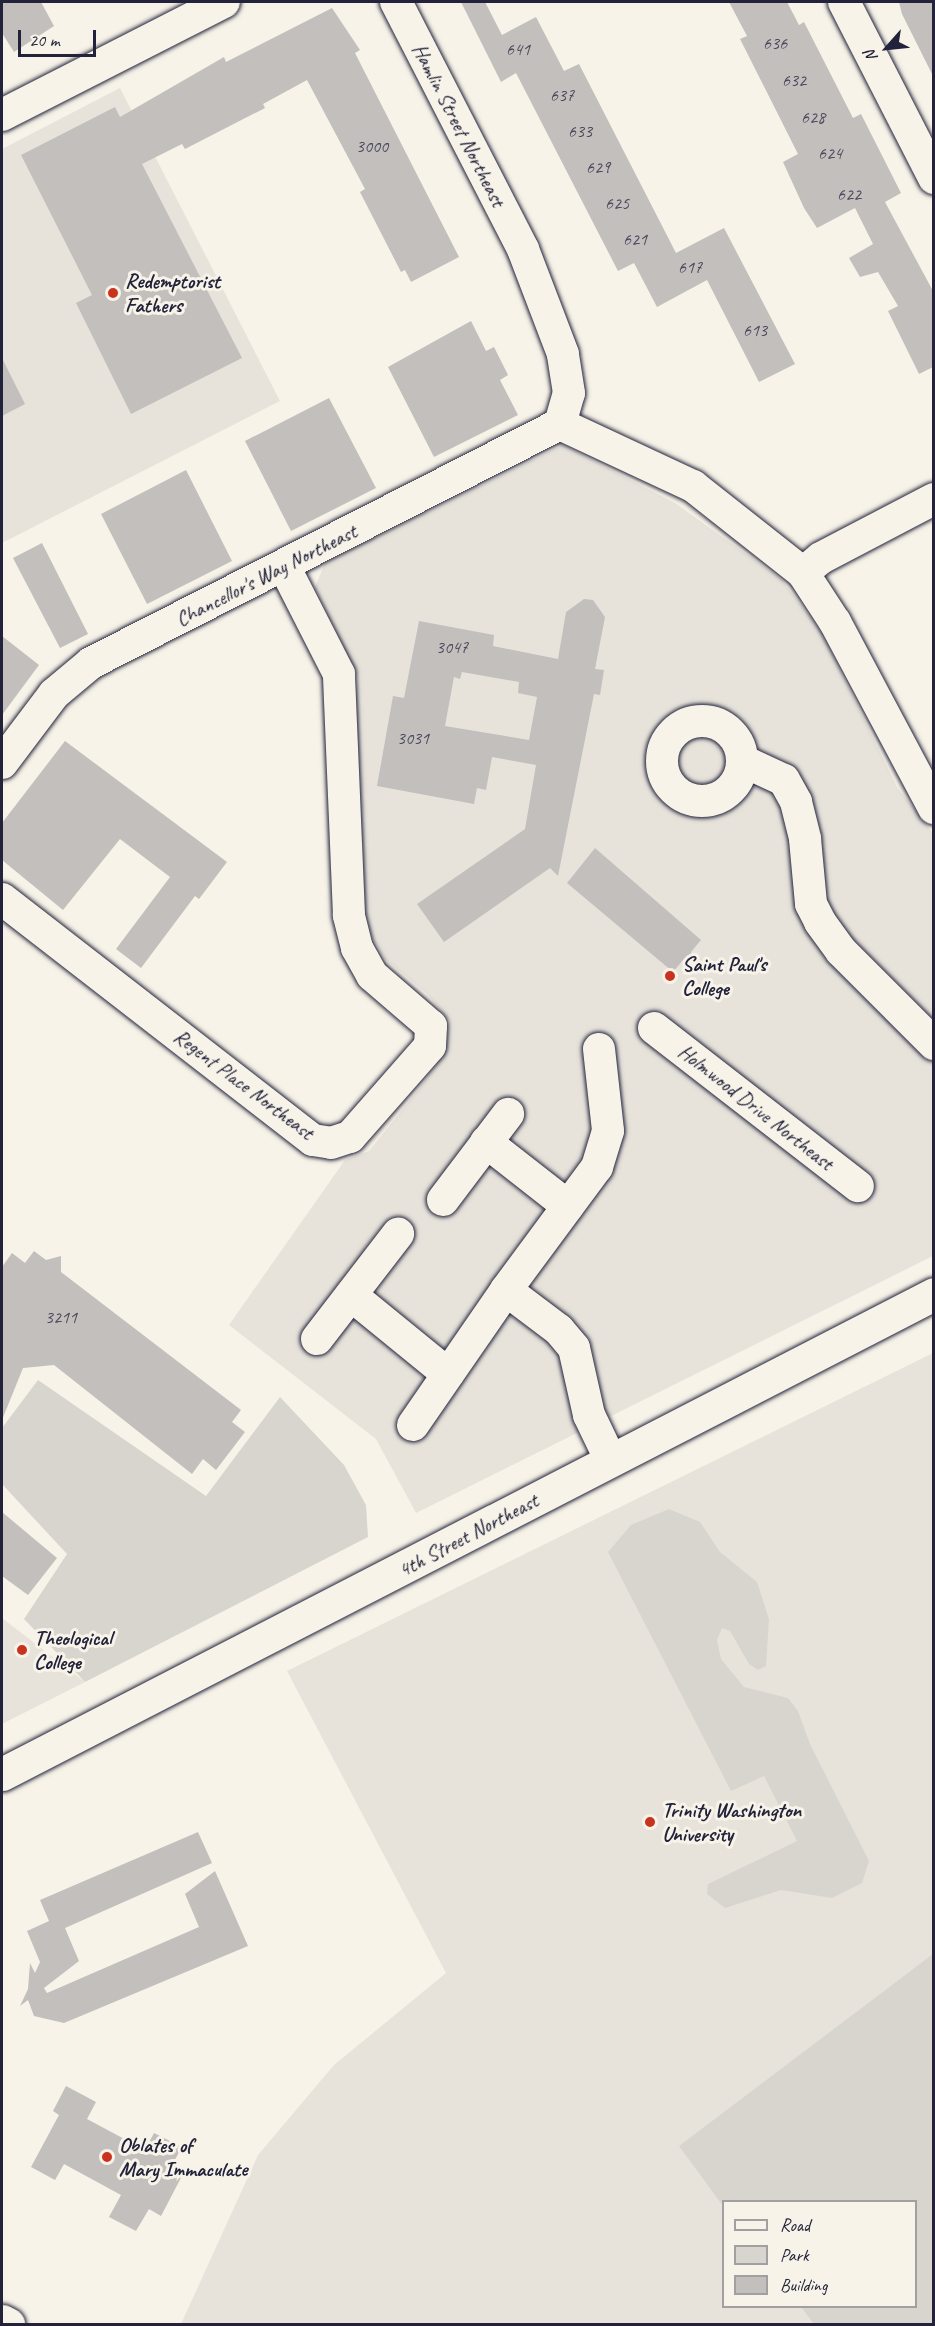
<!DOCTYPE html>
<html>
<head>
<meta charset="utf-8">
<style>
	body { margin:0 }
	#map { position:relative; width:935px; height:2326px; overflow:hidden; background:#f7f3e8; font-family:Caveat,sans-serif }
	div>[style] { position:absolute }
	.built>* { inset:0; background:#e7e3db }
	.green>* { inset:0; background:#d8d5cf }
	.building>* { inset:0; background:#c2bfbd }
	.roads { filter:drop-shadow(0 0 2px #22223b) drop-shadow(0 0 2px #22223b) }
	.minor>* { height:32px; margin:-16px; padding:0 16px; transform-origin:16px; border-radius:16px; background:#f7f3e8 }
	.minor>.ring { margin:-16px; padding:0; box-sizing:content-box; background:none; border:32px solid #f7f3e8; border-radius:50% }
	.tertiary>* { height:33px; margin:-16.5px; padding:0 16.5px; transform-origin:16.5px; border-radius:16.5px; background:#f7f3e8 }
	.primary>* { height:33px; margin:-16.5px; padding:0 16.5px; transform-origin:16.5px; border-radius:16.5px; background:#f7f3e8 }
	.dots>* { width:16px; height:16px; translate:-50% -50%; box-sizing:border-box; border:3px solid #f7f3e8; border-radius:50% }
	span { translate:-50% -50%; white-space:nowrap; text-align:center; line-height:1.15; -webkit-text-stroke:6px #f7f3e8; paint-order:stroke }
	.number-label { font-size:18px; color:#4a495c }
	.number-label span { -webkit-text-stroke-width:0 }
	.street-label { font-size:21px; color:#22223b }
	.poi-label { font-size:21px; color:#22223b; font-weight:700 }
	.left { translate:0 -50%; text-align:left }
	.frame { position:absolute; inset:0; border:3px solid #22223b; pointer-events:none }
	.legend { position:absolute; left:722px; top:2200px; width:195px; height:108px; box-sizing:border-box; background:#f7f3e8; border:2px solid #a29fa3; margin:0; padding:8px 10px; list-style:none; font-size:18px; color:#22223b }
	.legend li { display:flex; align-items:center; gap:12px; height:30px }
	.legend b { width:30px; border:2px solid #a29fa3 }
	.north { position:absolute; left:857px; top:18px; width:60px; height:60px; -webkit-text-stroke:4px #f7f3e8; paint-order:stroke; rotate:243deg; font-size:16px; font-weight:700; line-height:24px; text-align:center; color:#22223b }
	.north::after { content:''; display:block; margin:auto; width:21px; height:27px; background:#22223b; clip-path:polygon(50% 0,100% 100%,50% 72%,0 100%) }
	.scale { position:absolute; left:18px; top:30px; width:78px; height:27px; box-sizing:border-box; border:3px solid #22223b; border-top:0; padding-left:8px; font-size:18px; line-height:21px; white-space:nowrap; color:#22223b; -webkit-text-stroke:4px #f7f3e8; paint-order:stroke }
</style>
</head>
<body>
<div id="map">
	<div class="built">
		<div style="clip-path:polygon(120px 88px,280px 401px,2px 543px,2px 149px)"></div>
		<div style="clip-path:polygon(563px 445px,675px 503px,781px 579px,822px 633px,897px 787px,933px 833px,933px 1256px,416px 1513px,376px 1439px,229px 1325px,345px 1160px,369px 1151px,419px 1089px,444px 1054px,450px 1021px,427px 994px,385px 959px,363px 922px,352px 769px,358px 677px,315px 587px,325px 563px)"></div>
		<div style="clip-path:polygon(evenodd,933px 1353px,933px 2324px,181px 2324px,258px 2155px,334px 2065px,446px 1973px,287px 1671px,933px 1353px,724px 2202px,916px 2202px,916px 2306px,724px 2306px,724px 2202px)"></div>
		<div style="clip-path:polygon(2px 1618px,85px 1682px,2px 1724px)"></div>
	</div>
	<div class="green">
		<div style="clip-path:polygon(38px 1380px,206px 1496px,280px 1397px,344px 1465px,366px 1505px,368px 1537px,85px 1682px,24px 1619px,67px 1554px,2px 1484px,2px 1428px)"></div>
		<div style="clip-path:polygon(669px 1509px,700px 1522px,720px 1552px,757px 1582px,769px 1619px,766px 1666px,758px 1670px,749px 1664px,730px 1631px,722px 1628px,717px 1640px,721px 1659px,744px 1687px,788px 1698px,798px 1711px,810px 1744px,869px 1861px,862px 1883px,832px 1898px,781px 1890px,725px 1908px,707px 1894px,708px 1884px,797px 1841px,764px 1776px,731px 1791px,608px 1552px,631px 1525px)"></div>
		<div style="clip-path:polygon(933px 1954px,933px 2324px,814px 2324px,801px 2307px,916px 2306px,916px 2202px,724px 2202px,723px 2206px,679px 2146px)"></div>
	</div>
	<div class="building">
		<div style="clip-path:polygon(2px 2px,41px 2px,54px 26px,14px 52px,2px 33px)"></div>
		<div style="clip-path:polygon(461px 2px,485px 2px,502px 35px,536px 17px,564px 71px,579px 64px,676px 253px,724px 228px,795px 364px,759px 382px,707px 280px,657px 307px,634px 263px,618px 271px,516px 73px,501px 82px)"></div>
		<div style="clip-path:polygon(729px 2px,787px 2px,799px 25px,804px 22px,853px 118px,861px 114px,901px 193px,885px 202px,933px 291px,933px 367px,919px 374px,888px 311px,898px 306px,878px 272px,860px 277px,849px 258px,873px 244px,855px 208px,817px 228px,804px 208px,783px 162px,798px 154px,740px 39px,747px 36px)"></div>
		<div style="clip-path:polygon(899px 2px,933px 2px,933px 76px,902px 14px)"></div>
		<div style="clip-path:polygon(332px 8px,360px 50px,355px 53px,459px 257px,411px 282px,405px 270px,401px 272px,360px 192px,365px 189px,307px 80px,263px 104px,265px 108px,185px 149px,182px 144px,142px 164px,242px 358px,131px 414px,76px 303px,92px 295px,21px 155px,115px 107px,120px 117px,224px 57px,226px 62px)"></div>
		<div style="clip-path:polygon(471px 321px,486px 351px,494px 347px,508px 375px,500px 380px,518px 415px,434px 457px,388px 367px)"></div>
		<div style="clip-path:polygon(2px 358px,25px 404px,2px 416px)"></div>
		<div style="clip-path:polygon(329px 398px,376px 488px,291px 531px,245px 441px)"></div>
		<div style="clip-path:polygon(186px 470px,232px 561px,147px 604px,101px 514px)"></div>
		<div style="clip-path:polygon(42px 543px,88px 634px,60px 648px,13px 558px)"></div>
		<div style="clip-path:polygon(evenodd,584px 599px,593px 600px,605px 617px,595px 669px,604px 670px,600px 695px,594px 694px,558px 876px,550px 868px,444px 942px,417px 904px,525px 829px,536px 765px,492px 757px,486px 790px,477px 788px,474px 804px,377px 786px,393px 696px,404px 698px,419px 621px,494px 635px,493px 646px,558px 659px,566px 612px,584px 599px,462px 672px,519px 682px,518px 693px,537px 697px,529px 740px,445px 726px,454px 677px,460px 679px,462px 672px)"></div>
		<div style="clip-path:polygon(2px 636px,39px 665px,2px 715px)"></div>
		<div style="clip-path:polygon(65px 741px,227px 862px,199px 899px,195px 896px,141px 968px,116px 949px,170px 877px,120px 839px,63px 910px,2px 860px,2px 823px)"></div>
		<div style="clip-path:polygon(595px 848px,701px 940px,691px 952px,695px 963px,683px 960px,673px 972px,567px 883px)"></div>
		<div style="clip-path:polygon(34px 1251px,46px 1260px,61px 1256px,61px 1272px,241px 1410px,232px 1422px,245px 1432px,216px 1470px,203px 1459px,192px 1474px,54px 1365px,23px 1368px,2px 1420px,2px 1267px,12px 1253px,25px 1263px)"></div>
		<div style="clip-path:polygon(2px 1512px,57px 1558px,28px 1595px,2px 1576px)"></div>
		<div style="clip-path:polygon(198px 1832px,212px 1863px,65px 1928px,79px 1961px,44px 1988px,47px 1993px,199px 1927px,185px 1894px,215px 1871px,248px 1946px,64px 2023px,34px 2016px,28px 2000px,20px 2006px,28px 1989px,30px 1963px,35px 1973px,40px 1962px,27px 1931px,49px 1921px,40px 1900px)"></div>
		<div style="clip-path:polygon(66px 2086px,96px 2102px,87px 2119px,145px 2150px,154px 2133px,182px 2147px,172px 2165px,184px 2172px,161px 2216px,149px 2209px,136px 2231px,109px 2217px,121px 2195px,64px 2164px,55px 2180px,31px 2167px,59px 2115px,53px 2111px)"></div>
	</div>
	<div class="roads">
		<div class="minor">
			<div style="left:844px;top:2px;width:198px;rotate:62.9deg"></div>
			<div style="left:2px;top:115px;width:249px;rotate:-27deg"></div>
			<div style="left:560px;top:424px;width:147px;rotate:25deg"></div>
			<div style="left:693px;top:486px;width:140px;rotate:38.3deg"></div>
			<div style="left:803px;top:573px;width:23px;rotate:-40deg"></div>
			<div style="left:821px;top:558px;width:127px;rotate:-27.6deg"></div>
			<div style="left:803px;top:573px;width:59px;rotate:56.9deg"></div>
			<div style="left:835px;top:622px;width:211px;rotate:62deg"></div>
			<div class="ring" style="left:662px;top:721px;width:48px;height:48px"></div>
			<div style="left:743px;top:761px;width:45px;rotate:24.9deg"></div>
			<div style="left:784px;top:780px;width:25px;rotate:61deg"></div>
			<div style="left:796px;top:802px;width:38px;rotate:76deg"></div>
			<div style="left:805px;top:839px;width:65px;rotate:84.7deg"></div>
			<div style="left:811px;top:904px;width:20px;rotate:63deg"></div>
			<div style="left:820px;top:922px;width:36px;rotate:54deg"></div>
			<div style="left:841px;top:951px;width:132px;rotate:45deg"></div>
			<div style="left:2px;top:763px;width:86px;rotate:-53deg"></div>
			<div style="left:54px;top:694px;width:48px;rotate:-40deg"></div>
			<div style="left:91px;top:663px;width:526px;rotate:-27deg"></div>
			<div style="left:560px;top:424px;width:32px;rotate:-74deg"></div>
			<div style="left:569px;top:393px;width:39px;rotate:-99deg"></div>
			<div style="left:563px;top:354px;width:112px;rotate:-110.9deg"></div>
			<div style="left:523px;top:249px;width:278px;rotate:-117.2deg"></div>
			<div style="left:2px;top:899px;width:393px;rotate:37.8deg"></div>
			<div style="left:313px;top:1140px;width:18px;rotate:9deg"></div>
			<div style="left:331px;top:1143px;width:20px;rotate:-18deg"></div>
			<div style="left:350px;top:1137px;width:121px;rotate:-48.7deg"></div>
			<div style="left:430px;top:1046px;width:20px;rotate:-87deg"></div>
			<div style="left:431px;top:1026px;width:78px;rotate:-139.2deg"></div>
			<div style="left:372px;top:975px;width:31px;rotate:-119deg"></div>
			<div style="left:357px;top:948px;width:34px;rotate:-104deg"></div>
			<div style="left:349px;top:915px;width:241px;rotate:-92.4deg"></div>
			<div style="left:339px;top:674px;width:121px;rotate:-117deg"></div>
			<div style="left:654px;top:1028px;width:258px;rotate:37.8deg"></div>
			<div style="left:599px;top:1049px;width:82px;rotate:83.7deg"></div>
			<div style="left:608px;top:1131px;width:38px;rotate:107deg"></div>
			<div style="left:597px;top:1167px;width:153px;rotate:126.5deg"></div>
			<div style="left:506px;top:1290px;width:66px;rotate:37deg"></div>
			<div style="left:559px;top:1330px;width:23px;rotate:50deg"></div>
			<div style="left:574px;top:1348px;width:69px;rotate:77.4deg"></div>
			<div style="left:589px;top:1415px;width:49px;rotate:64.5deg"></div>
			<div style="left:486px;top:1142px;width:104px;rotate:38deg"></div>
			<div style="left:443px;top:1200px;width:108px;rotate:-52.9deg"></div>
			<div style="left:351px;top:1295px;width:125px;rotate:39.2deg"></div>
			<div style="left:317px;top:1339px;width:133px;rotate:-52.4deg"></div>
			<div style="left:413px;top:1425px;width:164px;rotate:-55.4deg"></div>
		</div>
		<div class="tertiary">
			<div style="left:2px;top:1774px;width:1048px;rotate:-27.25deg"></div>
		</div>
		<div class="primary">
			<div style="left:2px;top:2321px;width:7px;rotate:27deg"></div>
		</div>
	</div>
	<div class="dots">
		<div style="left:113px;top:293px;background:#c8321e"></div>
		<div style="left:670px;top:976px;background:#c8321e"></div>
		<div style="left:22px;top:1650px;background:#c8321e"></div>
		<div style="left:650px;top:1822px;background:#c8321e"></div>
		<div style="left:107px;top:2157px;background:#c8321e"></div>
	</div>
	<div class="number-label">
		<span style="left:775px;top:43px">636</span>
		<span style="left:518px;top:49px">641</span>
		<span style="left:794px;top:80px">632</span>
		<span style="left:562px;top:95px">637</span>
		<span style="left:813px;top:117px">628</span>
		<span style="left:580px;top:131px">633</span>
		<span style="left:372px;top:146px">3000</span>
		<span style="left:830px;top:153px">624</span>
		<span style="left:598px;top:167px">629</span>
		<span style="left:849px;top:194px">622</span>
		<span style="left:617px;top:203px">625</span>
		<span style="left:635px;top:239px">621</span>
		<span style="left:690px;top:267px">617</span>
		<span style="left:755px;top:330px">613</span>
		<span style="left:452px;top:647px">3047</span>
		<span style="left:413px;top:738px">3031</span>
		<span style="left:61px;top:1317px">3211</span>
	</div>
	<div class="street-label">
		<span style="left:459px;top:125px;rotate:63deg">Hamlin Street Northeast</span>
		<span style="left:266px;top:575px;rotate:-27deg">Chancellor's Way Northeast</span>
		<span style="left:244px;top:1084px;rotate:37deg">Regent Place Northeast</span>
		<span style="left:756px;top:1107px;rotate:38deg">Holmwood Drive Northeast</span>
		<span style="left:468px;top:1535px;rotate:-28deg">4th Street Northeast</span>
	</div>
	<div class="poi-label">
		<span class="left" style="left:125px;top:293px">Redemptorist<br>Fathers</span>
		<span class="left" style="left:682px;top:976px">Saint Paul's<br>College</span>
		<span class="left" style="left:34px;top:1650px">Theological<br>College</span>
		<span class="left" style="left:662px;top:1822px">Trinity Washington<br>University</span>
		<span class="left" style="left:119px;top:2157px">Oblates of<br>Mary Immaculate</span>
	</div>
	<div class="frame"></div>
	<ul class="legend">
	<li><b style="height:8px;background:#f7f3e8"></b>Road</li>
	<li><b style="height:16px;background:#d8d5cf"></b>Park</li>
	<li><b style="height:16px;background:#c2bfbd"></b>Building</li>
	</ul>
	<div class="north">N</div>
	<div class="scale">20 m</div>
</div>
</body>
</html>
